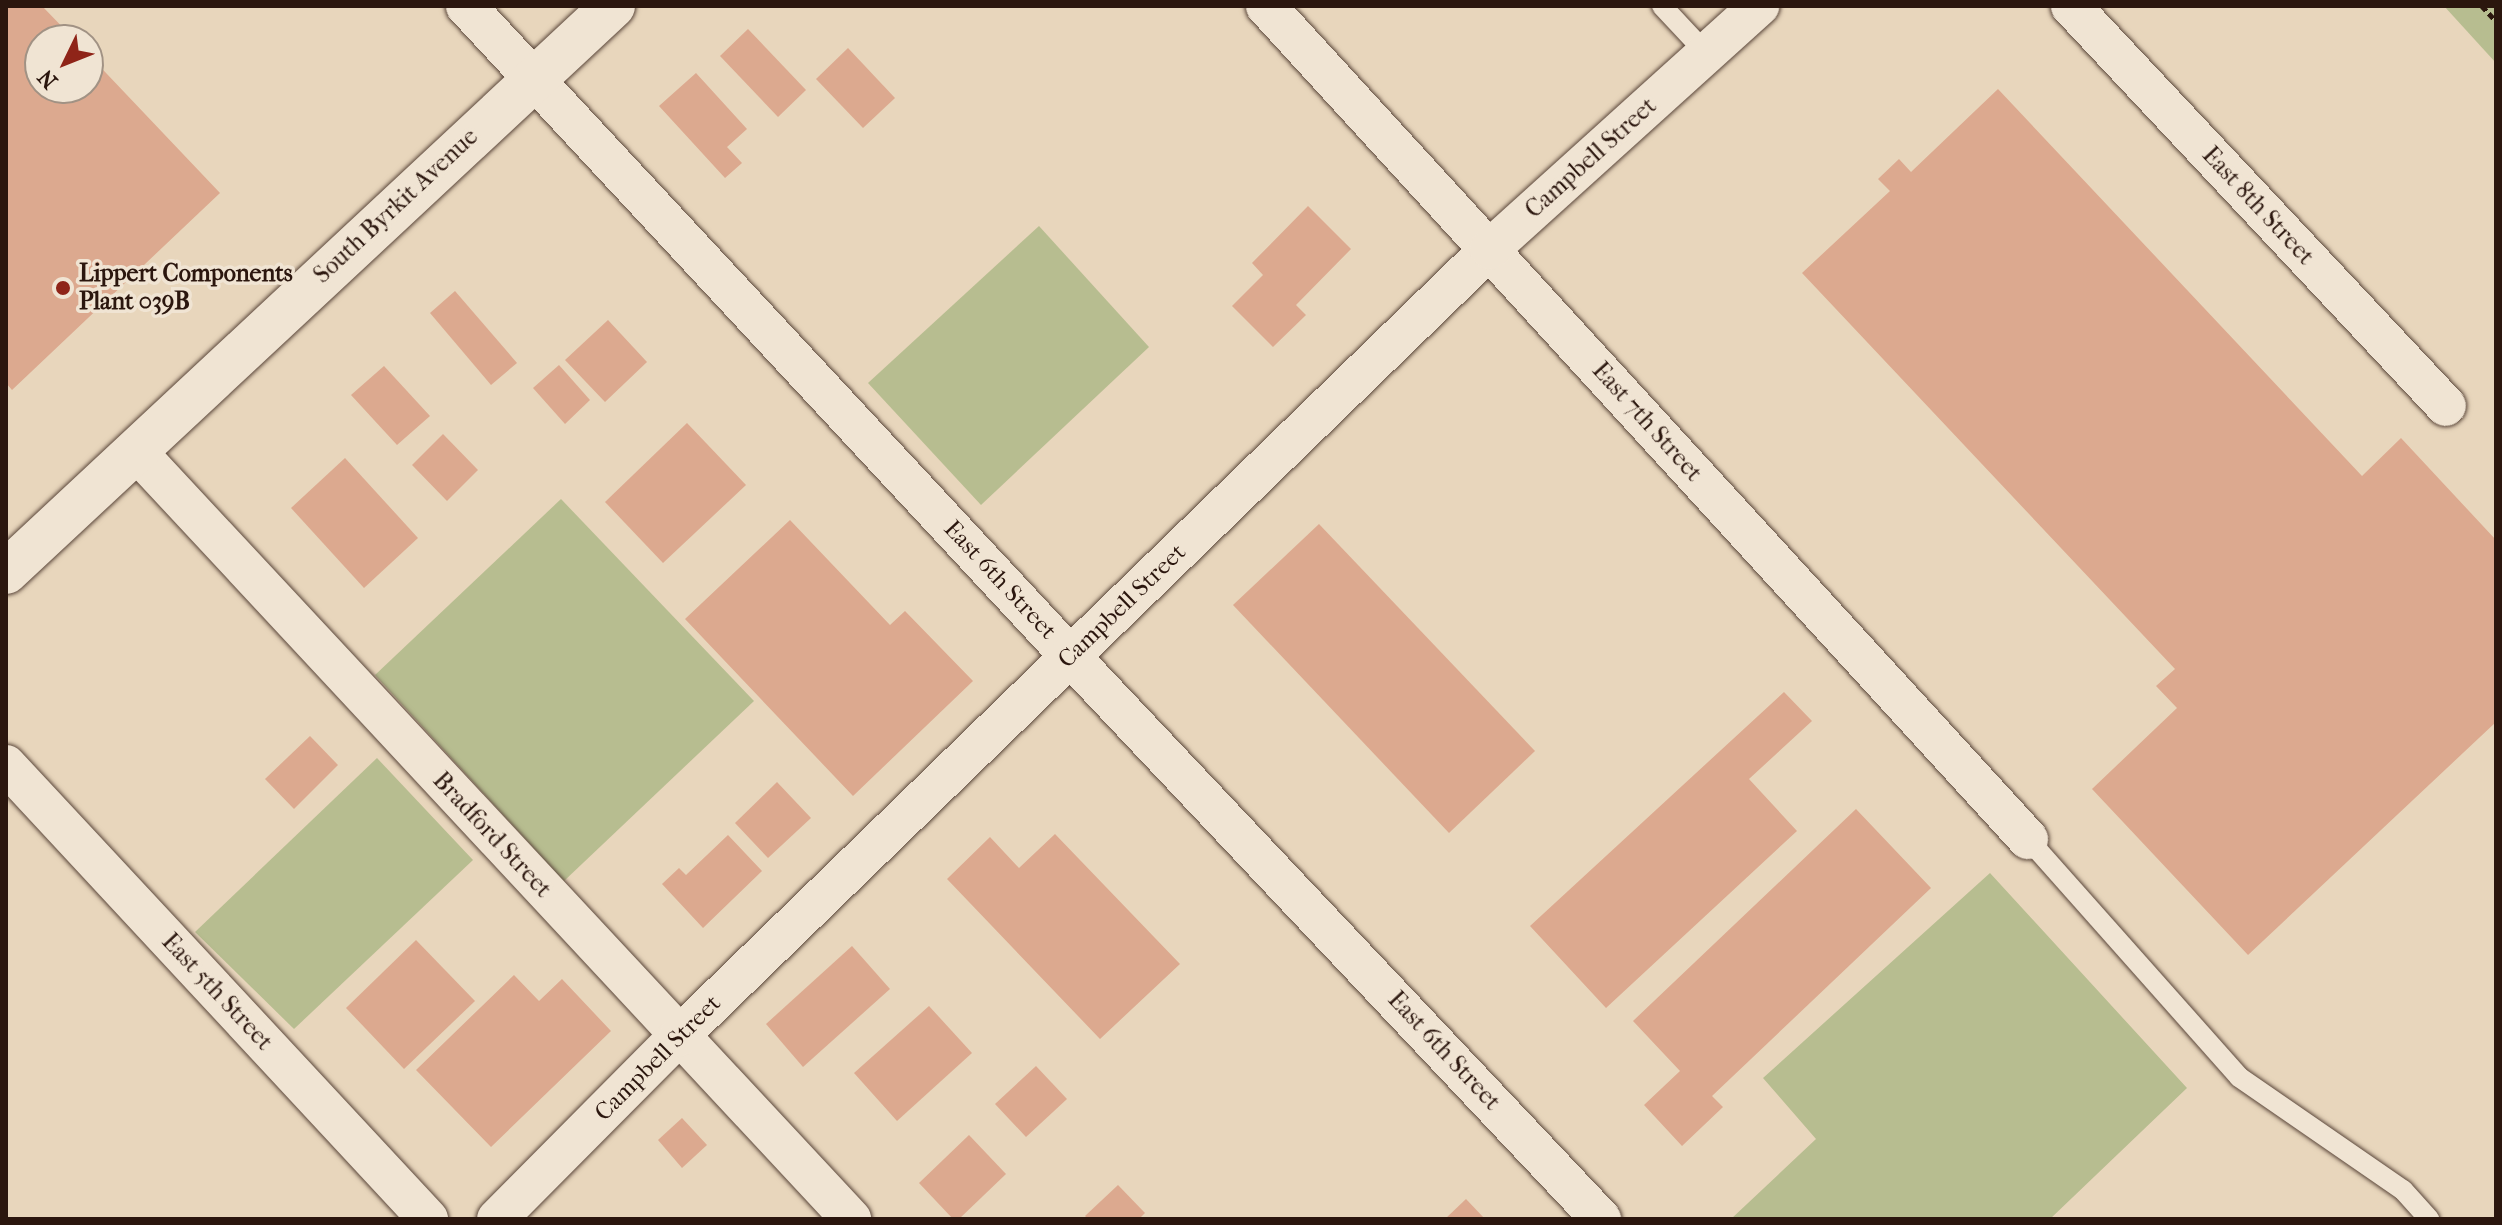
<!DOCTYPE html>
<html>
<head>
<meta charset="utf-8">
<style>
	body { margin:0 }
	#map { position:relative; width:2502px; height:1225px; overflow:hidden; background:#e8d6bc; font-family:"IM FELL French Canon",serif }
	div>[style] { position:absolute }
	.green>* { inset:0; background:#b7bd90 }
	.building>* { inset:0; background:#dca98f }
	.path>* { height:5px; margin-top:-2.5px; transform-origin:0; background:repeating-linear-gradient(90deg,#2b160e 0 6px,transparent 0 10px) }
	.roads { filter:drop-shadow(0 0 2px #5a463a) drop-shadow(0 0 2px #5a463a) }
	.service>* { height:20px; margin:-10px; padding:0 10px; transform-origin:10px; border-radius:10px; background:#f0e4d3 }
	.minor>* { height:40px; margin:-20px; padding:0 20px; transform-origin:20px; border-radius:20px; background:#f0e4d3 }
	.tertiary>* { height:44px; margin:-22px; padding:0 22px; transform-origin:22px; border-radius:22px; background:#f0e4d3 }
	.dots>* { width:22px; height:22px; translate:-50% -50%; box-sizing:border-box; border:4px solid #f0e4d3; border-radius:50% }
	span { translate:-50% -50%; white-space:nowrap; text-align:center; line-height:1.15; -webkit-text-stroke:7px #f0e4d3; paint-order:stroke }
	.street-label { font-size:24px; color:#2b160e }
	.poi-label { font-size:24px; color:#2b160e; font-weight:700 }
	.left { translate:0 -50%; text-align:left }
	.frame { position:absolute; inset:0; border:8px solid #2b160e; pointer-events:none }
	.north { position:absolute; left:24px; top:24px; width:80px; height:80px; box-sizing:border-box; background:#f0e4d3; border:2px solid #a19284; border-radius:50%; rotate:227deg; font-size:22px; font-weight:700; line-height:32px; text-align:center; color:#2b160e }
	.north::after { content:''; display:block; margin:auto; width:28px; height:36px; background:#8f2418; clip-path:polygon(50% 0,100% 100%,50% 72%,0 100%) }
</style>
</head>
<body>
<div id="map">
	<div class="green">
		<div style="clip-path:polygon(2444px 6px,2496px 6px,2496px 63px)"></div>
		<div style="clip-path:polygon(1039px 226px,1149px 347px,981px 505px,868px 383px)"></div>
		<div style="clip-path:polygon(561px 499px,754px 701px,564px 881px,375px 675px)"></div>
		<div style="clip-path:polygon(377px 758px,473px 860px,294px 1029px,195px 932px)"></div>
		<div style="clip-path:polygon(1990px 873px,2187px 1088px,2050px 1219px,1731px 1219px,1816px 1139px,1763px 1078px)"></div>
	</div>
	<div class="building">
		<div style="clip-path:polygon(6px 6px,42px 6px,75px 40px,40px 40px,40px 88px,88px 88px,88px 54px,220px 193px,12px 390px,6px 383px)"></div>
		<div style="clip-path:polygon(748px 29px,806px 90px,778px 117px,720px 56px)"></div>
		<div style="clip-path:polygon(848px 48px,895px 98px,863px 128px,816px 79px)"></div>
		<div style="clip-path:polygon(696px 73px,747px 129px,727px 147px,742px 163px,725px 178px,659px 106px)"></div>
		<div style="clip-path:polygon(1998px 89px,2362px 476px,2401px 438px,2496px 540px,2496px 722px,2248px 955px,2092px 789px,2177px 708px,2156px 686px,2175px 669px,1802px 273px,1890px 191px,1878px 179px,1899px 159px,1911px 172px)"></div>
		<div style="clip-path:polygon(1308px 206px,1351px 249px,1296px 305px,1306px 315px,1273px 347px,1232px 306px,1263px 275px,1252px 263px)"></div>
		<div style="clip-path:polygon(455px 291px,517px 363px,491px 385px,430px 313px)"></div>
		<div style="clip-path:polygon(608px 320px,647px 362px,605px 402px,565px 360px)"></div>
		<div style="clip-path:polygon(559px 365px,590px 400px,565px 424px,533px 388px)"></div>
		<div style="clip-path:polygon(384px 366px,430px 416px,397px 445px,351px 395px)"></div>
		<div style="clip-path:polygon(687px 423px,746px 485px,663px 563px,605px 502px)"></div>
		<div style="clip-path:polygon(443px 434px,478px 470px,447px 501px,412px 465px)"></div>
		<div style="clip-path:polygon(345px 458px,418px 538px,364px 588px,291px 508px)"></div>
		<div style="clip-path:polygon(790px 520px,890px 625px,905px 611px,973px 681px,853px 796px,685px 619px)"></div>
		<div style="clip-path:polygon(1319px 524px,1535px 751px,1449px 833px,1233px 605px)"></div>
		<div style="clip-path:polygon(1784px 692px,1812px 721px,1749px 779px,1797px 831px,1606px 1008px,1530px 926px)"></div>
		<div style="clip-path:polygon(310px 736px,338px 765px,294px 809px,265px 779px)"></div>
		<div style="clip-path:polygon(777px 782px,811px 818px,768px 858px,735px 823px)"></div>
		<div style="clip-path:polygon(1856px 809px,1931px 888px,1712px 1096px,1723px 1107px,1682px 1146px,1644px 1105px,1680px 1071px,1633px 1021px)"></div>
		<div style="clip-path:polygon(1055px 834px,1180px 964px,1100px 1039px,947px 879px,990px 837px,1019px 868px)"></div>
		<div style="clip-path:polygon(728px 835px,762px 871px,703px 928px,662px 884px,679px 868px,686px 875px)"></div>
		<div style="clip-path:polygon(416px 940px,475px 1001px,404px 1069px,346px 1008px)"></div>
		<div style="clip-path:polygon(852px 946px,890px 989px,803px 1067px,766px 1024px)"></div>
		<div style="clip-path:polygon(514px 975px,539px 1001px,562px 979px,611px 1031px,491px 1147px,416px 1070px)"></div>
		<div style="clip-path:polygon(929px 1006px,972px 1053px,897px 1121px,854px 1073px)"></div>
		<div style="clip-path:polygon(1036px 1066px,1067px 1099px,1026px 1137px,995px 1104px)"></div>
		<div style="clip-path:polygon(682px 1118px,707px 1145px,682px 1168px,658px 1140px)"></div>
		<div style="clip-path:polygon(969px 1135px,1006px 1174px,959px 1219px,953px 1219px,919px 1183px)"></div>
		<div style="clip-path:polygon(1118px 1185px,1145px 1213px,1139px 1219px,1088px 1219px,1085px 1216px)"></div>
		<div style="clip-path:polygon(1466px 1199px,1485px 1219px,1445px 1219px)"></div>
	</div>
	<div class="path">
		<div style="left:2482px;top:6px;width:21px;rotate:47deg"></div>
	</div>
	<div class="roads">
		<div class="service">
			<div style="left:1662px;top:6px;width:64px;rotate:46.9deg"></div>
			<div style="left:2028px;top:839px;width:318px;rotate:48.4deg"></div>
			<div style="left:2239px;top:1077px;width:199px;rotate:34.6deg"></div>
			<div style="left:2403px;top:1190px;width:39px;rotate:48deg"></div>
		</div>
		<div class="minor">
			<div style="left:466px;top:6px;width:887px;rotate:47.1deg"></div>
			<div style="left:1070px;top:656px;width:774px;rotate:46.68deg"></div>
			<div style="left:1266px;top:6px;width:1129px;rotate:47.55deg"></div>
			<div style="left:2071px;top:6px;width:548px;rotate:46.85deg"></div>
			<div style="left:135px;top:450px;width:1051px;rotate:47.04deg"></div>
			<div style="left:6px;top:765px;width:620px;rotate:47.09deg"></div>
			<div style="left:497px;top:1219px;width:258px;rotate:-45.2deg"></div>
			<div style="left:679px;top:1036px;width:1130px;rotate:-44.14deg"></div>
			<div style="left:1490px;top:249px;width:363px;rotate:-42.1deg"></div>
		</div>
		<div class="tertiary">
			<div style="left:6px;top:572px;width:830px;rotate:-43deg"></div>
		</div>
	</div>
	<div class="dots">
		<div style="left:63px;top:288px;background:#8f2418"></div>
	</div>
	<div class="street-label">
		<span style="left:1591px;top:158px;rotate:-42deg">Campbell Street</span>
		<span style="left:396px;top:206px;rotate:-43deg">South Byrkit Avenue</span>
		<span style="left:2258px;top:206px;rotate:47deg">East 8th Street</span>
		<span style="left:1647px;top:422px;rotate:48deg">East 7th Street</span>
		<span style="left:1000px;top:580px;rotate:47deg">East 6th Street</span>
		<span style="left:1122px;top:606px;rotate:-44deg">Campbell Street</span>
		<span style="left:492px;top:835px;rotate:47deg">Bradford Street</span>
		<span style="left:217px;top:992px;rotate:47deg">East 5th Street</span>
		<span style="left:1444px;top:1051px;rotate:47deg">East 6th Street</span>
		<span style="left:658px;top:1058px;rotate:-45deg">Campbell Street</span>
	</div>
	<div class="poi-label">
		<span class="left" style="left:79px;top:288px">Lippert Components<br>Plant 039B</span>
	</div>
	<div class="frame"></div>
	<div class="north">N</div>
</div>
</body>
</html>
